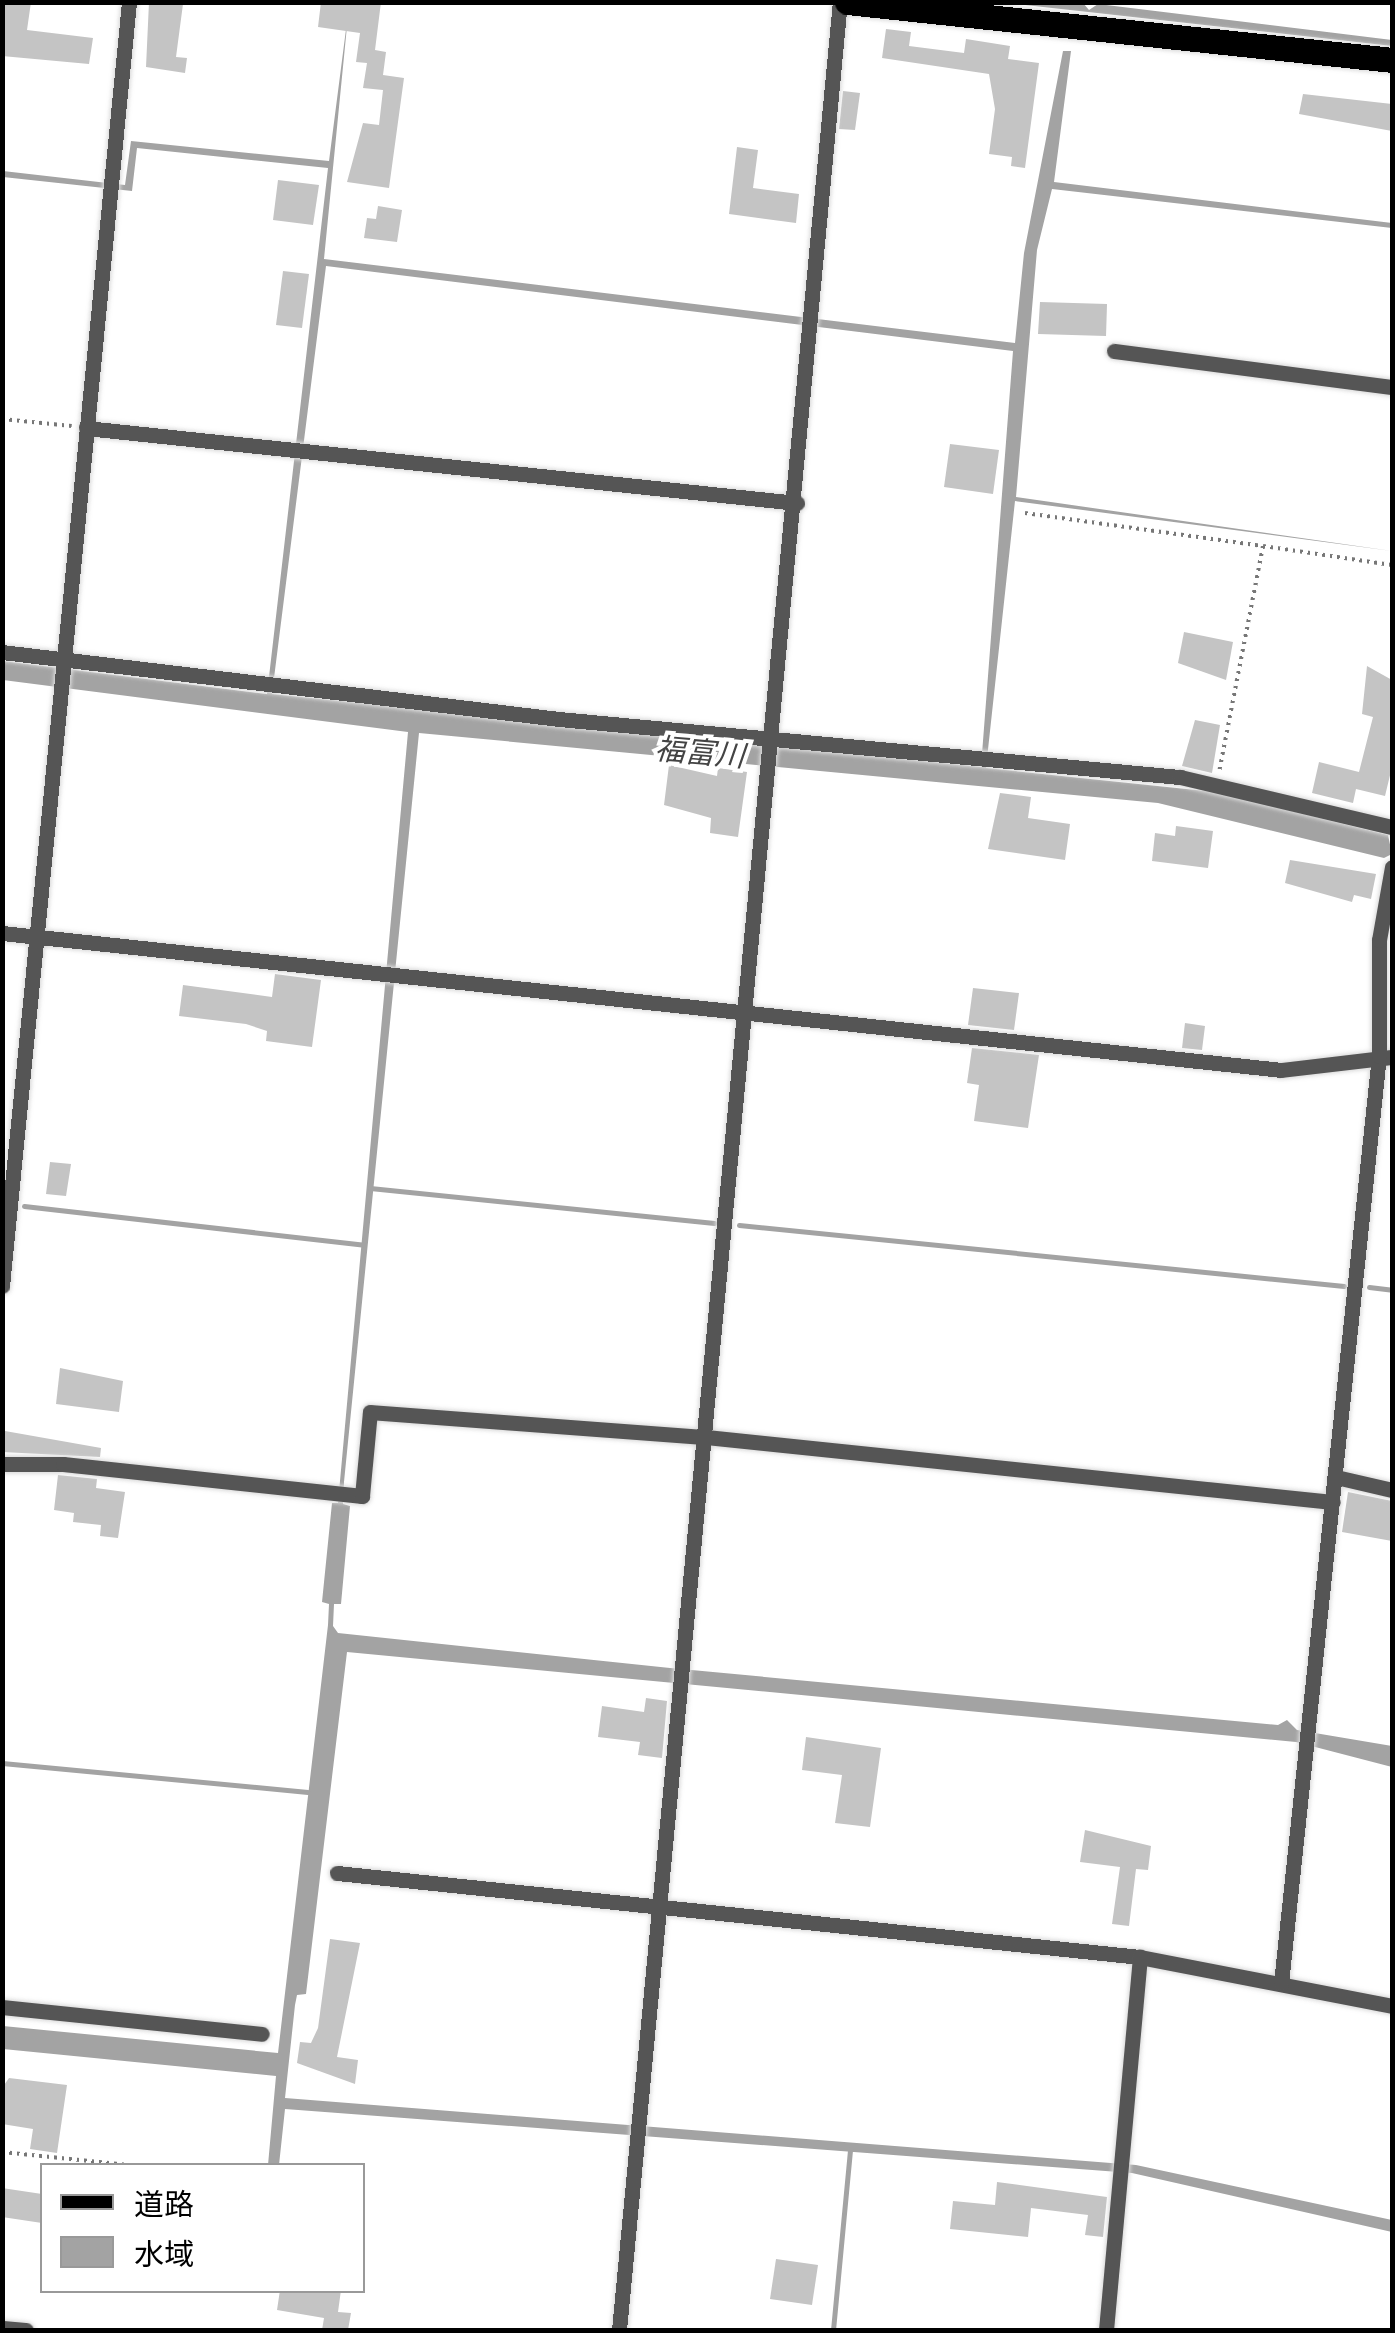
<!DOCTYPE html>
<html>
<head>
<meta charset="utf-8">
<style>
	body { margin:0 }
	#map { position:relative; width:1395px; height:2333px; overflow:hidden; background:#fff; font-family:Manrope,"Noto Sans JP",sans-serif }
	div>[style] { position:absolute }
	.water>* { inset:0; background:#a3a3a3 }
	.stream>* { height:5px; margin:-2.5px; padding:0 2.5px; transform-origin:2.5px; border-radius:2.5px; background:#a3a3a3 }
	.building>* { inset:0; background:#c4c4c4 }
	.path>* { height:4px; margin-top:-2px; transform-origin:0; background:repeating-linear-gradient(90deg,#777 0 2.5px,transparent 0 7.5px) }
	.roads { filter:drop-shadow(0 0 2px #dbdbdb) drop-shadow(0 0 2px #dbdbdb) }
	.street>* { height:15px; margin:-7.5px; padding:0 7.5px; transform-origin:7.5px; border-radius:7.5px; background:#555 }
	.primary>* { height:25px; margin:-12.5px; padding:0 12.5px; transform-origin:12.5px; border-radius:12.5px; background:#000 }
	span { translate:-50% -50%; white-space:nowrap; text-align:center; line-height:1.15; -webkit-text-stroke:8px #fff; paint-order:stroke }
	.water-label { font-size:30px; color:#444; font-style:italic }
	.frame { position:absolute; inset:0; border:5px solid #000; pointer-events:none }
	.legend { position:absolute; left:40px; top:2163px; width:325px; height:130px; box-sizing:border-box; background:#fff; border:2px solid #999; margin:0; padding:12px 18px; list-style:none; font-size:30px; color:#000 }
	.legend li { display:flex; align-items:center; gap:20px; height:50px }
	.legend b { width:50px; border:2px solid #999 }
</style>
</head>
<body>
<div id="map">
	<div class="water">
		<div style="clip-path:polygon(1007px 3px,1083px 3px,1089px 10px,1098px 4px,1392px 40px,1392px 46px)"></div>
		<div style="clip-path:polygon(evenodd,349px 6px,324px 259px,1015px 343px,1024px 253px,1063px 51px,1071px 51px,1054px 182px,1392px 223px,1392px 228px,1052px 189px,1037px 250px,1016px 497px,1392px 551px,1015px 501px,986px 768px,1215px 792px,1388px 835px,1392px 854px,1384px 858px,1158px 803px,419px 733px,344px 1482px,343px 1504px,350px 1506px,341px 1604px,334px 1604px,333px 1626px,338px 1633px,670px 1668px,1278px 1725px,1287px 1720px,1297px 1730px,1392px 1746px,1392px 1767px,1296px 1742px,347px 1652px,306px 1994px,297px 1995px,295px 2005px,285px 2098px,1136px 2165px,1392px 2220px,1392px 2232px,1132px 2173px,285px 2109px,279px 2165px,268px 2165px,276px 2076px,3px 2049px,3px 2026px,278px 2053px,328px 1625px,329px 1604px,322px 1602px,332px 1503px,338px 1503px,340px 1481px,408px 732px,3px 680px,3px 661px,267px 694px,328px 168px,137px 148px,132px 191px,3px 177px,3px 171px,125px 185px,131px 141px,329px 161px,349px 6px,326px 266px,1013px 351px,981px 767px,272px 694px,326px 266px)"></div>
	</div>
	<div class="stream">
		<div style="left:370px;top:1188px;width:346px;rotate:5.8deg"></div>
		<div style="left:24px;top:1206px;width:342px;rotate:6.5deg"></div>
		<div style="left:739px;top:1225px;width:608px;rotate:5.76deg"></div>
		<div style="left:1369px;top:1287px;width:23px;rotate:7deg"></div>
		<div style="left:2px;top:1763px;width:307px;rotate:5.4deg"></div>
		<div style="left:833px;top:2330px;width:182px;rotate:-84.6deg"></div>
	</div>
	<div class="building">
		<div style="clip-path:polygon(2px 2px,31px 2px,27px 30px,93px 38px,89px 64px,2px 56px)"></div>
		<div style="clip-path:polygon(149px 2px,183px 4px,176px 57px,187px 58px,185px 73px,146px 67px)"></div>
		<div style="clip-path:polygon(321px 2px,381px 2px,375px 50px,386px 52px,383px 75px,404px 78px,389px 188px,347px 182px,363px 123px,379px 125px,383px 90px,363px 88px,367px 63px,356px 62px,360px 33px,318px 27px)"></div>
		<div style="clip-path:polygon(886px 29px,911px 32px,909px 46px,964px 53px,966px 39px,1010px 46px,1008px 59px,1039px 63px,1025px 168px,1011px 166px,1012px 157px,989px 154px,995px 109px,989px 74px,882px 58px)"></div>
		<div style="clip-path:polygon(843px 91px,860px 93px,855px 130px,839px 129px)"></div>
		<div style="clip-path:polygon(1303px 94px,1392px 104px,1392px 131px,1299px 114px)"></div>
		<div style="clip-path:polygon(737px 147px,758px 150px,753px 188px,799px 194px,796px 223px,729px 214px)"></div>
		<div style="clip-path:polygon(278px 180px,319px 185px,313px 225px,273px 220px)"></div>
		<div style="clip-path:polygon(378px 206px,402px 210px,397px 242px,364px 238px,367px 218px,376px 219px)"></div>
		<div style="clip-path:polygon(283px 271px,309px 274px,302px 328px,276px 325px)"></div>
		<div style="clip-path:polygon(1040px 302px,1107px 304px,1106px 336px,1038px 334px)"></div>
		<div style="clip-path:polygon(950px 444px,999px 450px,993px 494px,944px 487px)"></div>
		<div style="clip-path:polygon(1184px 632px,1233px 642px,1226px 680px,1178px 663px)"></div>
		<div style="clip-path:polygon(1367px 666px,1392px 680px,1392px 767px,1385px 796px,1356px 789px,1353px 803px,1312px 793px,1319px 762px,1359px 772px,1373px 717px,1362px 714px)"></div>
		<div style="clip-path:polygon(1195px 720px,1220px 725px,1212px 773px,1182px 766px)"></div>
		<div style="clip-path:polygon(669px 765px,717px 776px,718px 768px,747px 772px,738px 837px,710px 833px,711px 818px,664px 805px)"></div>
		<div style="clip-path:polygon(1000px 793px,1031px 797px,1028px 818px,1070px 824px,1065px 860px,988px 849px)"></div>
		<div style="clip-path:polygon(1176px 826px,1213px 831px,1208px 868px,1152px 861px,1155px 833px,1175px 836px)"></div>
		<div style="clip-path:polygon(1290px 860px,1376px 874px,1371px 899px,1354px 895px,1352px 902px,1285px 883px)"></div>
		<div style="clip-path:polygon(275px 974px,321px 980px,312px 1047px,266px 1041px,267px 1031px,246px 1024px,179px 1016px,183px 985px,272px 997px)"></div>
		<div style="clip-path:polygon(973px 988px,1019px 993px,1014px 1030px,968px 1025px)"></div>
		<div style="clip-path:polygon(1185px 1023px,1205px 1026px,1202px 1050px,1182px 1048px)"></div>
		<div style="clip-path:polygon(972px 1048px,1039px 1055px,1028px 1128px,974px 1121px,979px 1085px,967px 1083px)"></div>
		<div style="clip-path:polygon(50px 1162px,71px 1164px,66px 1196px,46px 1194px)"></div>
		<div style="clip-path:polygon(60px 1368px,123px 1381px,119px 1412px,56px 1404px)"></div>
		<div style="clip-path:polygon(5px 1431px,101px 1448px,100px 1457px,2px 1452px)"></div>
		<div style="clip-path:polygon(58px 1475px,97px 1479px,96px 1488px,125px 1492px,118px 1538px,100px 1536px,101px 1525px,73px 1522px,74px 1513px,54px 1510px)"></div>
		<div style="clip-path:polygon(1348px 1492px,1392px 1501px,1392px 1541px,1342px 1532px)"></div>
		<div style="clip-path:polygon(646px 1698px,667px 1701px,662px 1758px,638px 1755px,640px 1742px,598px 1737px,602px 1706px,644px 1712px)"></div>
		<div style="clip-path:polygon(806px 1737px,881px 1748px,870px 1827px,835px 1823px,842px 1775px,802px 1770px)"></div>
		<div style="clip-path:polygon(1085px 1830px,1151px 1846px,1148px 1870px,1136px 1869px,1129px 1926px,1112px 1924px,1120px 1867px,1080px 1862px)"></div>
		<div style="clip-path:polygon(330px 1939px,360px 1943px,337px 2057px,358px 2060px,355px 2084px,297px 2063px,300px 2042px,311px 2043px,318px 2028px)"></div>
		<div style="clip-path:polygon(9px 2078px,67px 2085px,57px 2153px,30px 2149px,33px 2129px,2px 2124px,2px 2088px)"></div>
		<div style="clip-path:polygon(997px 2182px,1107px 2197px,1103px 2237px,1085px 2235px,1088px 2215px,1031px 2208px,1028px 2237px,950px 2229px,953px 2201px,995px 2205px)"></div>
		<div style="clip-path:polygon(2px 2188px,42px 2194px,42px 2223px,2px 2217px)"></div>
		<div style="clip-path:polygon(776px 2259px,818px 2265px,812px 2305px,770px 2299px)"></div>
		<div style="clip-path:polygon(280px 2290px,341px 2290px,338px 2312px,351px 2313px,348px 2330px,322px 2330px,324px 2318px,277px 2310px)"></div>
	</div>
	<div class="path">
		<div style="left:2px;top:419px;width:70px;rotate:5.7deg"></div>
		<div style="left:1025px;top:513px;width:240px;rotate:7.9deg"></div>
		<div style="left:1263px;top:546px;width:230px;rotate:101deg"></div>
		<div style="left:1263px;top:546px;width:130px;rotate:8.4deg"></div>
		<div style="left:2px;top:2152px;width:137px;rotate:5.9deg"></div>
	</div>
	<div class="roads">
		<div class="street">
			<div style="left:1114px;top:351px;width:280px;rotate:7.4deg"></div>
			<div style="left:86px;top:428px;width:715px;rotate:6.02deg"></div>
			<div style="left:2px;top:652px;width:561px;rotate:6.86deg"></div>
			<div style="left:559px;top:719px;width:624px;rotate:5.34deg"></div>
			<div style="left:1180px;top:777px;width:218px;rotate:13.3deg"></div>
			<div style="left:2px;top:933px;width:1286px;rotate:6.11deg"></div>
			<div style="left:1281px;top:1070px;width:112px;rotate:-6.7deg"></div>
			<div style="left:2px;top:1286px;width:1290px;rotate:-84.35deg"></div>
			<div style="left:2px;top:1464px;width:61px"></div>
			<div style="left:63px;top:1464px;width:301px;rotate:6.1deg"></div>
			<div style="left:362px;top:1496px;width:84px;rotate:-84.6deg"></div>
			<div style="left:370px;top:1412px;width:337px;rotate:4.3deg"></div>
			<div style="left:706px;top:1437px;width:630px;rotate:5.92deg"></div>
			<div style="left:1336px;top:1477px;width:57px;rotate:13.1deg"></div>
			<div style="left:337px;top:1873px;width:807px;rotate:5.97deg"></div>
			<div style="left:1140px;top:1957px;width:257px;rotate:11deg"></div>
			<div style="left:1281px;top:1983px;width:932px;rotate:-83.97deg"></div>
			<div style="left:1379px;top:1056px;width:116px;rotate:-90deg"></div>
			<div style="left:1379px;top:940px;width:74px;rotate:-79.9deg"></div>
			<div style="left:2px;top:2007px;width:261px;rotate:5.9deg"></div>
			<div style="left:2px;top:2328px;width:24px;rotate:5deg"></div>
			<div style="left:619px;top:2330px;width:2338px;rotate:-84.58deg"></div>
			<div style="left:1106px;top:2330px;width:375px;rotate:-84.8deg"></div>
		</div>
		<div class="primary">
			<div style="left:847px;top:2px;width:548px;rotate:6.07deg"></div>
		</div>
	</div>
	<div class="water-label">
		<span style="left:700px;top:752px;rotate:5deg">福富川</span>
	</div>
	<div class="frame"></div>
	<ul class="legend">
	<li><b style="height:12px;background:#000"></b>道路</li>
	<li><b style="height:28px;background:#a3a3a3"></b>水域</li>
	</ul>
</div>
</body>
</html>
